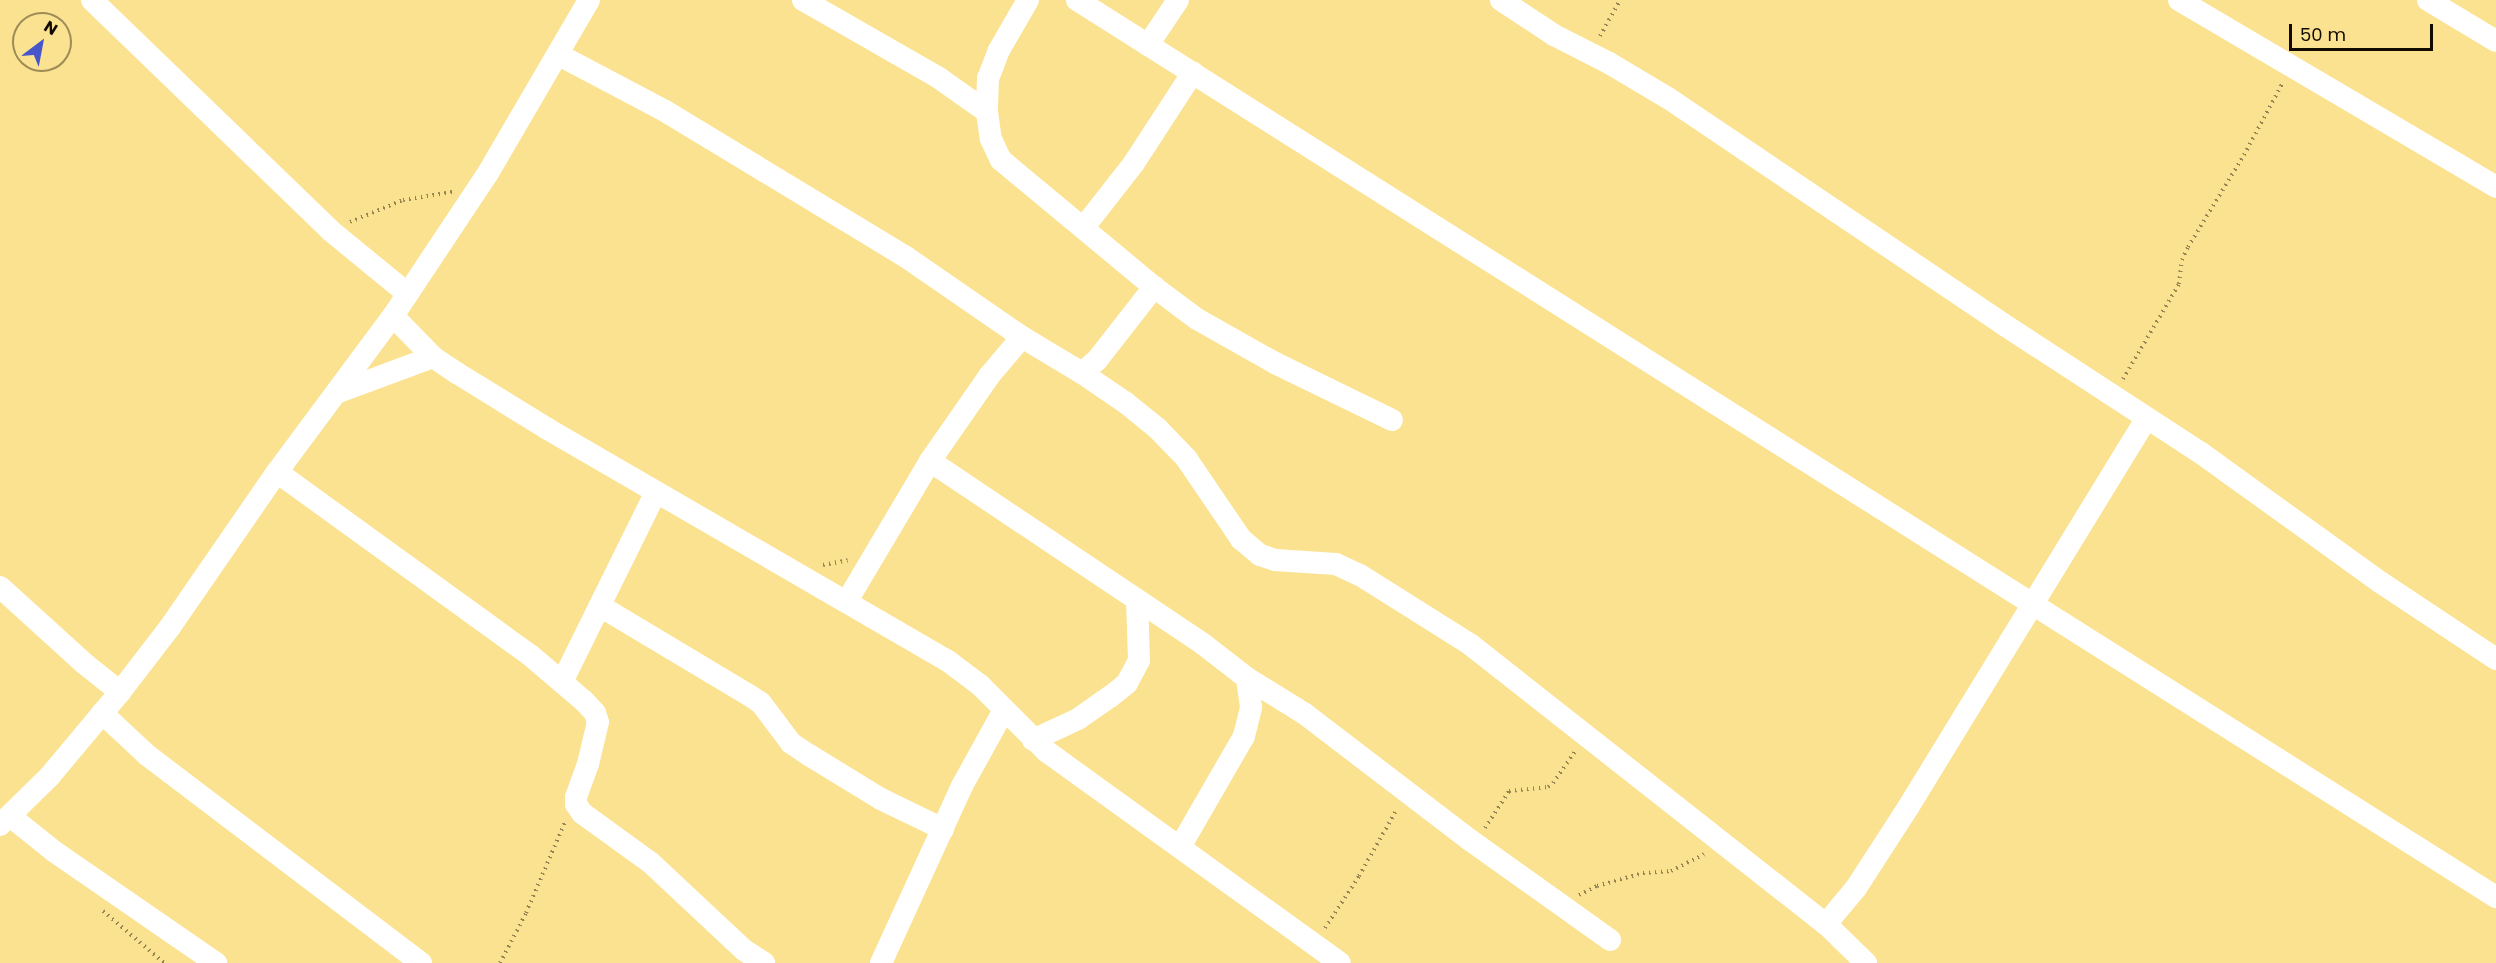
<!DOCTYPE html>
<html>
<head>
<meta charset="utf-8">
<style>
	body { margin:0 }
	#map { position:relative; width:2496px; height:963px; overflow:hidden; background:#fbe291; font-family:Poppins,sans-serif }
	div>[style] { position:absolute }
	.path>* { height:4px; margin-top:-2px; transform-origin:0; background:repeating-linear-gradient(90deg,#958452 0 1.5px,transparent 0 6px) }
	.minor>* { height:22px; margin:-11px; padding:0 11px; transform-origin:11px; border-radius:11px; background:#fff }
	span { translate:-50% -50%; white-space:nowrap; text-align:center; line-height:1.15; -webkit-text-stroke:4.5px #fbe291; paint-order:stroke }
	.north { position:absolute; left:12px; top:12px; width:60px; height:60px; box-sizing:border-box; background:#fbe291; border:2px solid #9e8c57; border-radius:50%; rotate:32deg; font-size:16px; font-weight:700; line-height:24px; text-align:center; color:#120b00 }
	.north::after { content:''; display:block; margin:auto; width:21px; height:27px; background:#4655c9; clip-path:polygon(50% 0,100% 100%,50% 72%,0 100%) }
	.scale { position:absolute; left:2289px; top:24px; width:144px; height:27px; box-sizing:border-box; border:3px solid #120b00; border-top:0; padding-left:8px; font-size:18px; line-height:21px; white-space:nowrap; color:#120b00; -webkit-text-stroke:4px #fbe291; paint-order:stroke }
</style>
</head>
<body>
<div id="map">
	<div class="path">
		<div style="left:1600px;top:36px;width:41px;rotate:-60.9deg"></div>
		<div style="left:350px;top:222px;width:57px;rotate:-22.5deg"></div>
		<div style="left:403px;top:200px;width:50px;rotate:-9.3deg"></div>
		<div style="left:2123px;top:379px;width:110px;rotate:-59.5deg"></div>
		<div style="left:2179px;top:284px;width:24px;rotate:-83deg"></div>
		<div style="left:2182px;top:260px;width:14px;rotate:-65deg"></div>
		<div style="left:2188px;top:247px;width:108px;rotate:-58.7deg"></div>
		<div style="left:2244px;top:155px;width:81px;rotate:-61.8deg"></div>
		<div style="left:823px;top:565px;width:25px;rotate:-11deg"></div>
		<div style="left:1485px;top:828px;width:44px;rotate:-57deg"></div>
		<div style="left:1509px;top:791px;width:39px;rotate:-6deg"></div>
		<div style="left:1548px;top:787px;width:6px;rotate:-39deg"></div>
		<div style="left:1553px;top:783px;width:40px;rotate:-55.1deg"></div>
		<div style="left:1579px;top:895px;width:20px;rotate:-27deg"></div>
		<div style="left:1597px;top:886px;width:48px;rotate:-15.8deg"></div>
		<div style="left:1643px;top:873px;width:28px;rotate:-4deg"></div>
		<div style="left:1671px;top:871px;width:37px;rotate:-27deg"></div>
		<div style="left:103px;top:911px;width:80px;rotate:40.4deg"></div>
		<div style="left:1325px;top:928px;width:62px;rotate:-56.8deg"></div>
		<div style="left:1359px;top:876px;width:77px;rotate:-60.4deg"></div>
		<div style="left:500px;top:963px;width:56px;rotate:-62.5deg"></div>
		<div style="left:526px;top:913px;width:99px;rotate:-66.8deg"></div>
	</div>
	<div class="minor">
		<div style="left:92px;top:0;width:332px;rotate:44deg"></div>
		<div style="left:331px;top:231px;width:99px;rotate:39.3deg"></div>
		<div style="left:803px;top:0;width:157px;rotate:29.8deg"></div>
		<div style="left:939px;top:78px;width:59px;rotate:35.3deg"></div>
		<div style="left:1028px;top:0;width:58px;rotate:120.1deg"></div>
		<div style="left:999px;top:50px;width:30px;rotate:111deg"></div>
		<div style="left:988px;top:78px;width:34px;rotate:92deg"></div>
		<div style="left:987px;top:112px;width:27px;rotate:82deg"></div>
		<div style="left:991px;top:139px;width:23px;rotate:65deg"></div>
		<div style="left:1001px;top:160px;width:199px;rotate:39.7deg"></div>
		<div style="left:1154px;top:287px;width:54px;rotate:36.7deg"></div>
		<div style="left:1197px;top:319px;width:90px;rotate:29.4deg"></div>
		<div style="left:1275px;top:363px;width:130px;rotate:26deg"></div>
		<div style="left:1077px;top:0;width:1679px;rotate:32.3deg"></div>
		<div style="left:1501px;top:0;width:64px;rotate:33.4deg"></div>
		<div style="left:1554px;top:35px;width:62px;rotate:27deg"></div>
		<div style="left:1609px;top:63px;width:69px;rotate:30.7deg"></div>
		<div style="left:1668px;top:98px;width:408px;rotate:34deg"></div>
		<div style="left:2006px;top:326px;width:233px;rotate:33.1deg"></div>
		<div style="left:2201px;top:453px;width:221px;rotate:35.8deg"></div>
		<div style="left:2380px;top:582px;width:139px;rotate:33.6deg"></div>
		<div style="left:2179px;top:0;width:368px;rotate:30.5deg"></div>
		<div style="left:2428px;top:0;width:79px;rotate:31.1deg"></div>
		<div style="left:1148px;top:45px;width:54px;rotate:-56.3deg"></div>
		<div style="left:559px;top:55px;width:120px;rotate:27.8deg"></div>
		<div style="left:665px;top:111px;width:282px;rotate:31.2deg"></div>
		<div style="left:906px;top:257px;width:141px;rotate:34.6deg"></div>
		<div style="left:1022px;top:337px;width:70px;rotate:31deg"></div>
		<div style="left:1082px;top:373px;width:53px;rotate:34.3deg"></div>
		<div style="left:1126px;top:403px;width:40px;rotate:39deg"></div>
		<div style="left:1157px;top:428px;width:42px;rotate:46deg"></div>
		<div style="left:1186px;top:458px;width:98px;rotate:55.8deg"></div>
		<div style="left:1241px;top:539px;width:25px;rotate:40deg"></div>
		<div style="left:1260px;top:555px;width:16px;rotate:18deg"></div>
		<div style="left:1275px;top:560px;width:61px;rotate:3.8deg"></div>
		<div style="left:1336px;top:564px;width:26px;rotate:25deg"></div>
		<div style="left:1360px;top:575px;width:131px;rotate:32.2deg"></div>
		<div style="left:1471px;top:645px;width:452px;rotate:38.2deg"></div>
		<div style="left:1826px;top:924px;width:56px;rotate:44.3deg"></div>
		<div style="left:1084px;top:227px;width:81px;rotate:-52deg"></div>
		<div style="left:1134px;top:163px;width:108px;rotate:-57deg"></div>
		<div style="left:393px;top:316px;width:57px;rotate:45.7deg"></div>
		<div style="left:433px;top:357px;width:29px;rotate:34deg"></div>
		<div style="left:457px;top:373px;width:105px;rotate:31.7deg"></div>
		<div style="left:546px;top:428px;width:465px;rotate:30.1deg"></div>
		<div style="left:948px;top:661px;width:40px;rotate:37deg"></div>
		<div style="left:980px;top:685px;width:93px;rotate:45deg"></div>
		<div style="left:1046px;top:751px;width:362px;rotate:35.8deg"></div>
		<div style="left:1082px;top:373px;width:20px;rotate:-41deg"></div>
		<div style="left:1097px;top:360px;width:93px;rotate:-52deg"></div>
		<div style="left:336px;top:393px;width:103px;rotate:-20.4deg"></div>
		<div style="left:930px;top:461px;width:329px;rotate:33.8deg"></div>
		<div style="left:1203px;top:644px;width:56px;rotate:37.7deg"></div>
		<div style="left:1247px;top:678px;width:68px;rotate:31.8deg"></div>
		<div style="left:1305px;top:714px;width:208px;rotate:37.4deg"></div>
		<div style="left:1470px;top:840px;width:172px;rotate:35.5deg"></div>
		<div style="left:277px;top:472px;width:312px;rotate:35.9deg"></div>
		<div style="left:530px;top:655px;width:71px;rotate:40.4deg"></div>
		<div style="left:584px;top:701px;width:16px;rotate:47deg"></div>
		<div style="left:595px;top:713px;width:9px;rotate:72deg"></div>
		<div style="left:598px;top:722px;width:43px;rotate:103.4deg"></div>
		<div style="left:588px;top:764px;width:35px;rotate:110deg"></div>
		<div style="left:576px;top:797px;width:7px;rotate:90deg"></div>
		<div style="left:576px;top:804px;width:11px;rotate:56deg"></div>
		<div style="left:582px;top:813px;width:85px;rotate:35.9deg"></div>
		<div style="left:651px;top:863px;width:127px;rotate:43.1deg"></div>
		<div style="left:744px;top:950px;width:24px;rotate:33deg"></div>
		<div style="left:0;top:587px;width:115px;rotate:42.2deg"></div>
		<div style="left:85px;top:664px;width:45px;rotate:38.7deg"></div>
		<div style="left:847px;top:601px;width:163px;rotate:-59.3deg"></div>
		<div style="left:930px;top:461px;width:103px;rotate:-55.2deg"></div>
		<div style="left:989px;top:376px;width:51px;rotate:-49.8deg"></div>
		<div style="left:600px;top:606px;width:174px;rotate:30.9deg"></div>
		<div style="left:749px;top:695px;width:14px;rotate:34deg"></div>
		<div style="left:761px;top:703px;width:50px;rotate:53.1deg"></div>
		<div style="left:791px;top:743px;width:22px;rotate:34deg"></div>
		<div style="left:809px;top:755px;width:84px;rotate:31.4deg"></div>
		<div style="left:881px;top:799px;width:69px;rotate:25.8deg"></div>
		<div style="left:562px;top:682px;width:212px;rotate:-63.7deg"></div>
		<div style="left:102px;top:713px;width:62px;rotate:43deg"></div>
		<div style="left:147px;top:755px;width:344px;rotate:37.2deg"></div>
		<div style="left:1033px;top:740px;width:50px;rotate:-25deg"></div>
		<div style="left:1078px;top:719px;width:39px;rotate:-35deg"></div>
		<div style="left:1110px;top:697px;width:22px;rotate:-39deg"></div>
		<div style="left:1127px;top:683px;width:26px;rotate:-62deg"></div>
		<div style="left:1139px;top:660px;width:59px;rotate:-91.9deg"></div>
		<div style="left:10px;top:816px;width:58px;rotate:38.7deg"></div>
		<div style="left:55px;top:852px;width:196px;rotate:34.6deg"></div>
		<div style="left:0;top:825px;width:69px;rotate:-44.4deg"></div>
		<div style="left:49px;top:777px;width:111px;rotate:-50.1deg"></div>
		<div style="left:120px;top:692px;width:82px;rotate:-52.4deg"></div>
		<div style="left:170px;top:627px;width:188px;rotate:-55.4deg"></div>
		<div style="left:277px;top:472px;width:194px;rotate:-53.4deg"></div>
		<div style="left:393px;top:316px;width:172px;rotate:-56.4deg"></div>
		<div style="left:488px;top:173px;width:200px;rotate:-59.7deg"></div>
		<div style="left:1180px;top:847px;width:128px;rotate:-60deg"></div>
		<div style="left:1244px;top:736px;width:30px;rotate:-76deg"></div>
		<div style="left:1251px;top:707px;width:29px;rotate:-98deg"></div>
		<div style="left:1826px;top:924px;width:47px;rotate:-50.2deg"></div>
		<div style="left:1856px;top:888px;width:98px;rotate:-57.1deg"></div>
		<div style="left:1909px;top:806px;width:455px;rotate:-58.5deg"></div>
		<div style="left:881px;top:963px;width:195px;rotate:-65.4deg"></div>
		<div style="left:962px;top:786px;width:87px;rotate:-61.1deg"></div>
	</div>
	<div class="north">N</div>
	<div class="scale">50 m</div>
</div>
</body>
</html>
